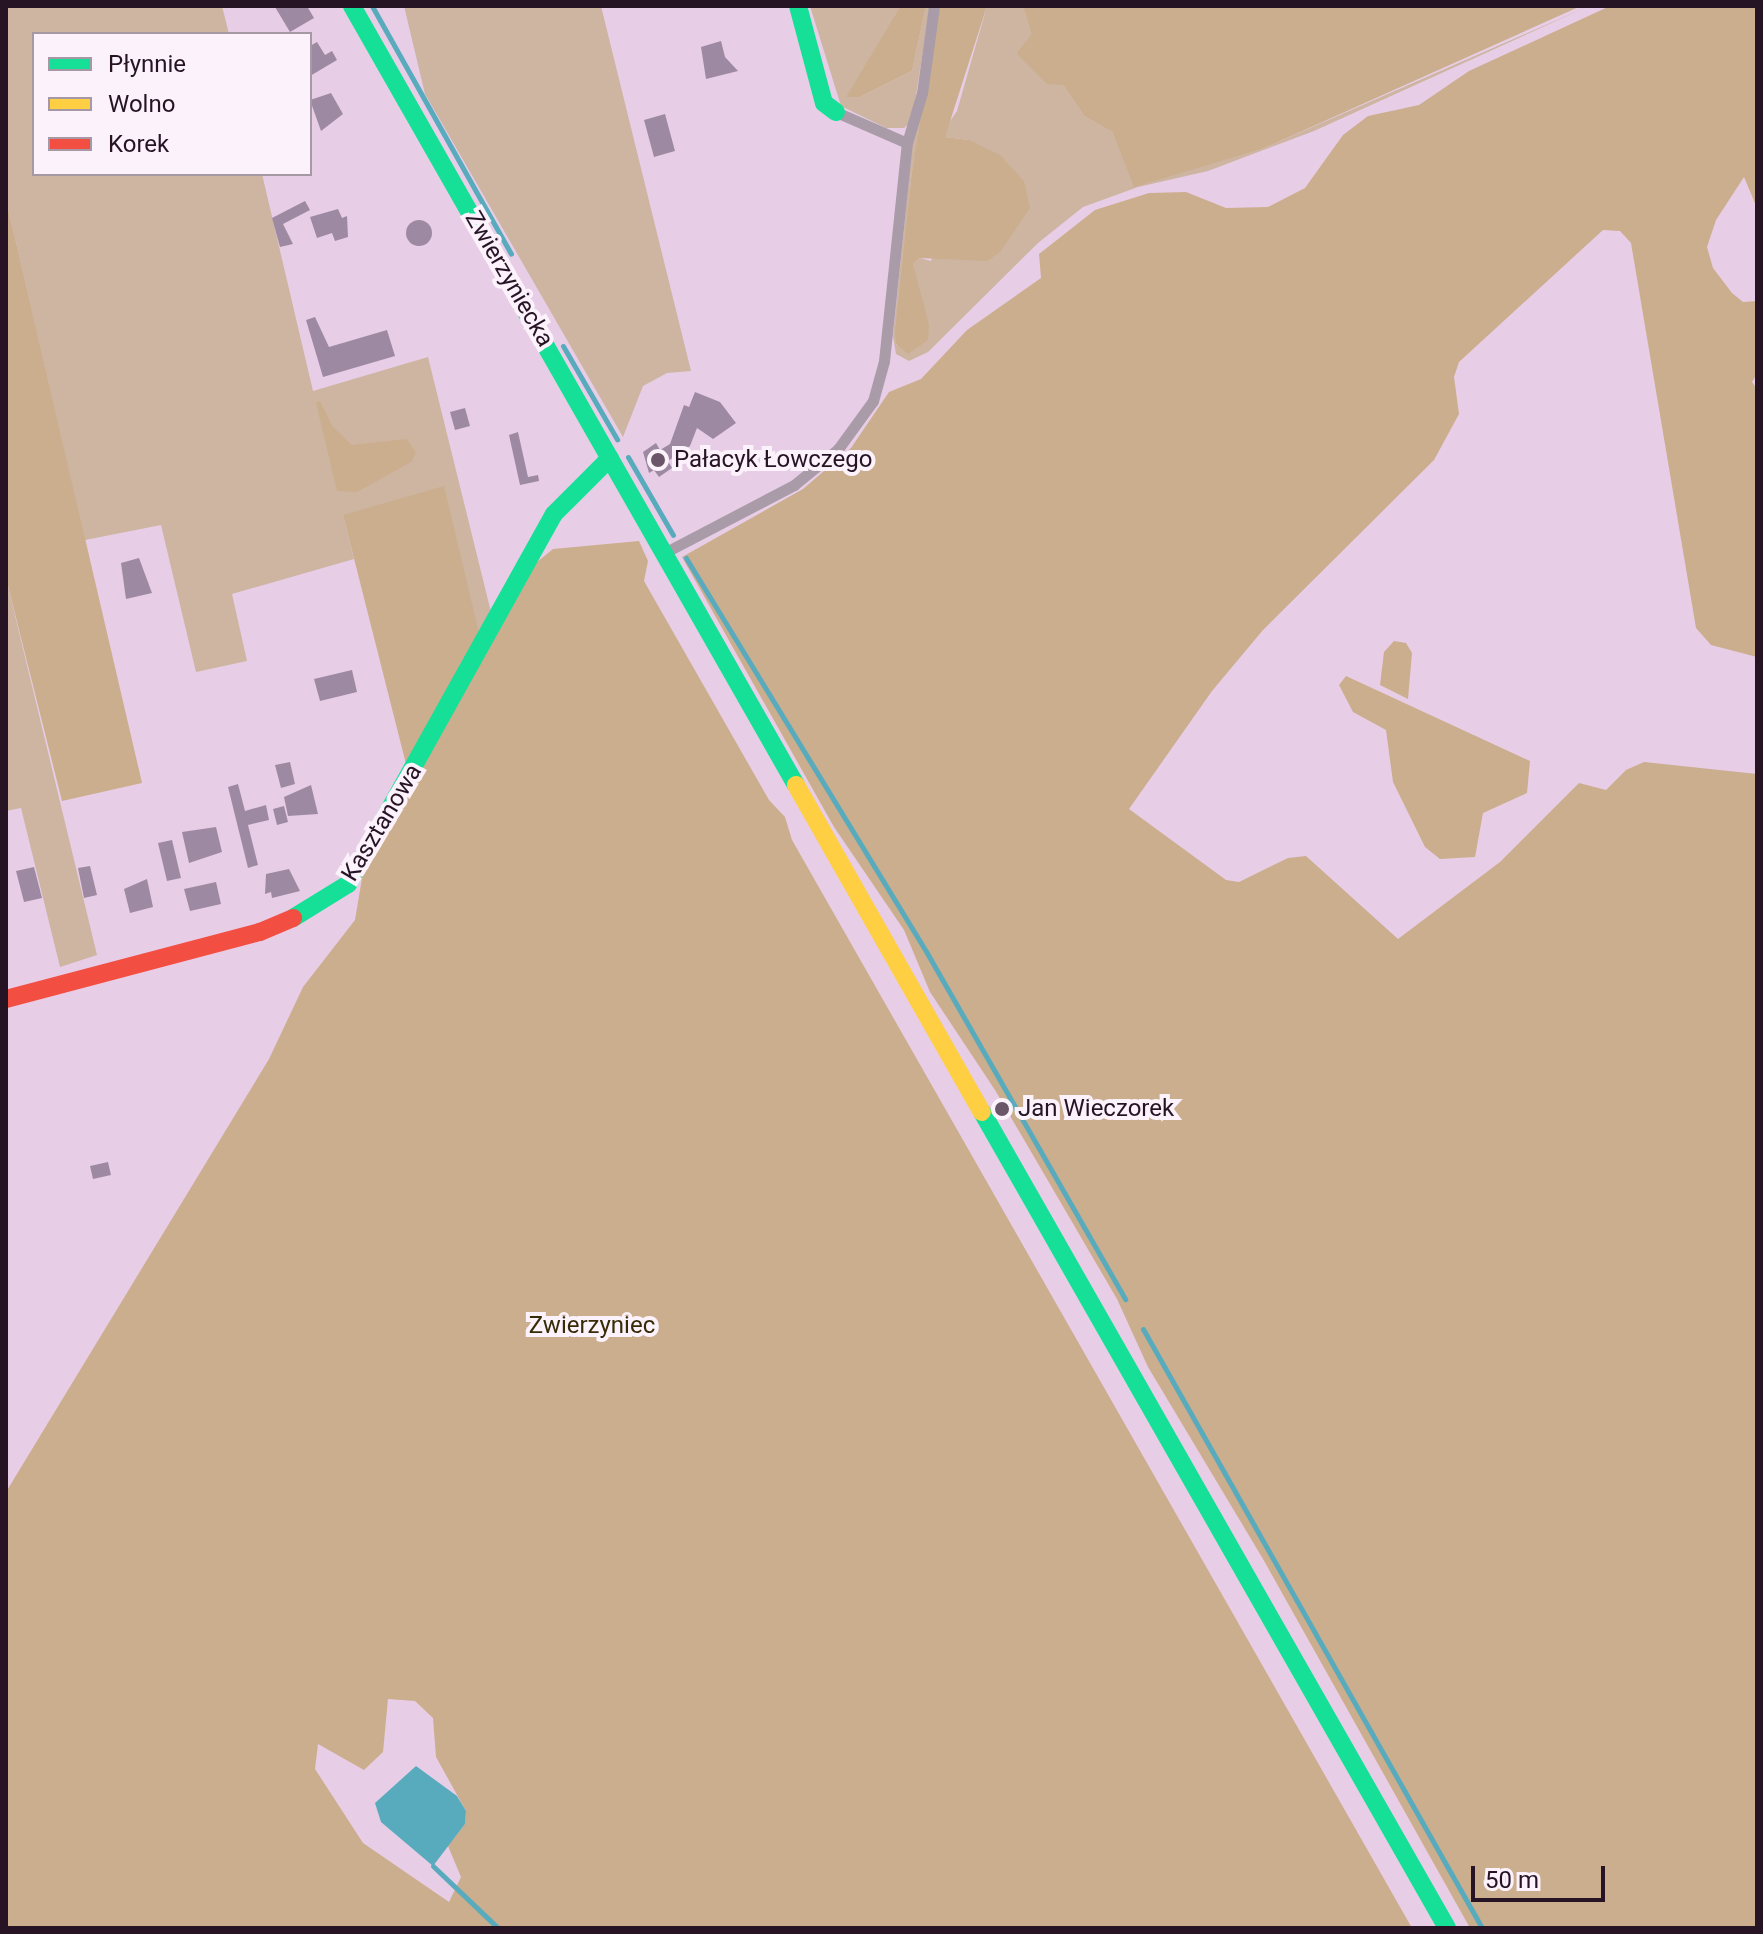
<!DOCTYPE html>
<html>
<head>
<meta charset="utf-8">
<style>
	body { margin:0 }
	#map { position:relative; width:1763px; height:1934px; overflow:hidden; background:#e8cde6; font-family:Roboto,sans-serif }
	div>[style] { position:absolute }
	.green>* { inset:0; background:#cdb5a2 }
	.forest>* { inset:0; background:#cbae8d }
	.water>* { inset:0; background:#58abbd }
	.stream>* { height:5px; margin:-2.5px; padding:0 2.5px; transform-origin:2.5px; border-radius:2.5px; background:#58abbd }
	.building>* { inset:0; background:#9d8aa2 }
	.round { border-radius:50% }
	.lane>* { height:11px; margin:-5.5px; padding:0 5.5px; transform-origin:5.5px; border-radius:5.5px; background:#a99ba8 }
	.fast>* { height:18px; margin:-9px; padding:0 9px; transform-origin:9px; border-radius:9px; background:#16e098 }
	.slow>* { height:18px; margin:-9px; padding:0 9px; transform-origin:9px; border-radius:9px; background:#ffcf43 }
	.jam>* { height:18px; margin:-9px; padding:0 9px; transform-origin:9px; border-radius:9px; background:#f24e42 }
	.dots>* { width:22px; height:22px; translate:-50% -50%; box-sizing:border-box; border:4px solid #fcf2fb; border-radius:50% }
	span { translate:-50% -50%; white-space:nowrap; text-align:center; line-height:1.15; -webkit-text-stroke:8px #fcf2fb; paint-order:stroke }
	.street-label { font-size:24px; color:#261425 }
	.poi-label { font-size:24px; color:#261425 }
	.left { translate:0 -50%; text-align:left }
	.park-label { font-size:24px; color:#372a06 }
	.frame { position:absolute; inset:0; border:8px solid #261425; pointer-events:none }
	.legend { position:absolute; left:32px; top:32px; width:280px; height:144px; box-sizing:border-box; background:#fcf2fb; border:2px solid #a699a5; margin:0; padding:10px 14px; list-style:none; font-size:24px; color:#261425 }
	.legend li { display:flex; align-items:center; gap:16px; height:40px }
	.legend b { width:40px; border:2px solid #a699a5 }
	.scale { position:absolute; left:1471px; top:1866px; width:134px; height:36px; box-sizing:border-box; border:4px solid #261425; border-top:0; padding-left:10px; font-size:24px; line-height:28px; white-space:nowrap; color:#261425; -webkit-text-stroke:6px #fcf2fb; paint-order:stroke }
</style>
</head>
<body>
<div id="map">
	<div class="green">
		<div style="clip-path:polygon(6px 6px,222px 6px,229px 34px,34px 34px,34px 174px,262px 174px,313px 391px,428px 357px,491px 612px,479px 633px,343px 515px,354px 559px,232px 594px,247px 661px,196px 672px,161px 525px,85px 540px,6px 199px)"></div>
		<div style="clip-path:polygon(404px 6px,601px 6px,691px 371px,667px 373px,643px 386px,623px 437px,425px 94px)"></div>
		<div style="clip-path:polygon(810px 6px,900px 6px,847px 96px,860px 97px,912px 71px,926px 6px,930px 6px,912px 121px,904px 128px,886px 128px,841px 106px)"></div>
		<div style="clip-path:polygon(938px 6px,931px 72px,912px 171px,896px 345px,928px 340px,913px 264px,920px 258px,931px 261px,969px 140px,945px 137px,946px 127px,957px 111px,987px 6px,1023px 6px,1031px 34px,1016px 53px,1063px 85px,1084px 116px,1112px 132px,1134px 186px,1262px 149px,1589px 6px,1314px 131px,1208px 171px,1138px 187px,1083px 207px,1038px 243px,928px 352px,909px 361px,896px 354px,893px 336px,913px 139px)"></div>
		<div style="clip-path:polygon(6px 578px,97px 955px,60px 967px,21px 808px,6px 811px)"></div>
	</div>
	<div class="forest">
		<div style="clip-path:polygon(900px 6px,926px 6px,912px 71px,860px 97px,846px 97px)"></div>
		<div style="clip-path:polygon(940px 6px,987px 6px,945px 137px,969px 140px,1000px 155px,1024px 181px,1030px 208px,1000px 252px,987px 261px,920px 258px,913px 264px,929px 325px,928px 340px,908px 354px,896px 344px,895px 332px,912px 171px)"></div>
		<div style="clip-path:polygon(1023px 6px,1581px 6px,1262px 149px,1134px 187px,1112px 132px,1084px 116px,1063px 85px,1047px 84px,1016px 53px,1031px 34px)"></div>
		<div style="clip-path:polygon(1610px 6px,1757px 6px,1757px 208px,1744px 177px,1716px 220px,1707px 247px,1713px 268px,1732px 293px,1743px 302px,1757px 301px,1757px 374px,1752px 382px,1757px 389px,1757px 657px,1711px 645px,1696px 628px,1631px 243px,1620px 231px,1603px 230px,1459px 362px,1454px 377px,1459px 414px,1434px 460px,1263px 630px,1212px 691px,1129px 809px,1226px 880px,1239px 882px,1288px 858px,1306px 856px,1398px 939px,1500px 862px,1579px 783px,1606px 790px,1626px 770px,1644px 762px,1757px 774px,1757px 1928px,1470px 1928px,1263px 1559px,1148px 1367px,1117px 1299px,995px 1090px,930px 992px,904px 930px,834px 827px,682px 557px,803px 489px,851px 448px,889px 392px,921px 379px,967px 330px,1041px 278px,1039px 254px,1095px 210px,1149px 193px,1186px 192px,1226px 208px,1268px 207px,1305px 188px,1343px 135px,1368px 116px,1419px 105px,1469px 71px)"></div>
		<div style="clip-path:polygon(6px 199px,142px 783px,62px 801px,6px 578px)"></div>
		<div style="clip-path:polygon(320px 401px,333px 427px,352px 445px,407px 439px,416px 453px,411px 462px,357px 492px,337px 491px,316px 403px)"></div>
		<div style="clip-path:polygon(444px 486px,479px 633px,406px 764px,343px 515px)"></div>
		<div style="clip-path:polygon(evenodd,639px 541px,648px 561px,644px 581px,769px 800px,785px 817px,792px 840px,1412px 1928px,6px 1928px,6px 1492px,269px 1059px,303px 987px,355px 920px,363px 872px,537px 562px,553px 549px,639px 541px,388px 1699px,415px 1701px,433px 1718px,436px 1757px,466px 1811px,465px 1824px,448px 1846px,461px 1877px,449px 1902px,363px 1843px,315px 1769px,318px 1744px,364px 1770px,383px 1752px,388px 1699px)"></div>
		<div style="clip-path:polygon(1394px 641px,1406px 643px,1412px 653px,1408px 699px,1380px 685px,1384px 652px)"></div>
		<div style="clip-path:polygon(1346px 676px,1530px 761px,1527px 793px,1483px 813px,1475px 857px,1440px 859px,1425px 847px,1393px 782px,1386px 730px,1353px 712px,1339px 685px)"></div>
	</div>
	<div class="water">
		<div style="clip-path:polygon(416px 1766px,457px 1796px,466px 1811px,465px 1824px,433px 1866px,381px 1822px,375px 1803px)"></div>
	</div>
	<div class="stream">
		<div style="left:372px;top:6px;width:284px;rotate:60.7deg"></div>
		<div style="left:563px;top:346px;width:108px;rotate:59.9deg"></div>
		<div style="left:628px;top:457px;width:90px;rotate:60deg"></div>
		<div style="left:686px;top:558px;width:463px;rotate:58.6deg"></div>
		<div style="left:927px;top:953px;width:399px;rotate:60.2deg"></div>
		<div style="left:1143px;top:1329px;width:688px;rotate:60.49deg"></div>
		<div style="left:433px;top:1866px;width:90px;rotate:43.6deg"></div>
	</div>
	<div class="building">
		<div style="clip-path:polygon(307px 6px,314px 18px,290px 32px,275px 7px)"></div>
		<div style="clip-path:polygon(721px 41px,725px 57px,738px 71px,706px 79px,701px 47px)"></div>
		<div style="clip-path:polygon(317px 42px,325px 55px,332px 51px,337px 60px,310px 76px,310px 46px)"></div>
		<div style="clip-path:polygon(331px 93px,343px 114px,321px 131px,310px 100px)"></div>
		<div style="clip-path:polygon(665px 114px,675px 151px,654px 157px,644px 120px)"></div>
		<div style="clip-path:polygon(305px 201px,310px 210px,283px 224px,293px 244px,280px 247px,272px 218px)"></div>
		<div style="clip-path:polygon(338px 209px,342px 218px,347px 216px,348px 237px,335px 241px,332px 233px,317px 238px,310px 217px)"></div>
		<div class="round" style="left:406px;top:220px;width:26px;height:26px"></div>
		<div style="clip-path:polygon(315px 317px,329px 347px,387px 330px,395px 356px,323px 377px,306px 320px)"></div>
		<div style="clip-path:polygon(695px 392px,720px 402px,736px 423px,713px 439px,697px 428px,690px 446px,668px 461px,672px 468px,659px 477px,654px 470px,649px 473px,643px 452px,656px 443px,660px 450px,670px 444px,684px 405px,689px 407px)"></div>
		<div style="clip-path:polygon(465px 408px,470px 426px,455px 430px,450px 412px)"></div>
		<div style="clip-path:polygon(518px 432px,528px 477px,538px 475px,539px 481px,520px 485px,509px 435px)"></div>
		<div style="clip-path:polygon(139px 558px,152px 593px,126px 599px,121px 563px)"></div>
		<div style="clip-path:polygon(352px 670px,357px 692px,320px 701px,314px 679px)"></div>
		<div style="clip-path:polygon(290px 762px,295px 784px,281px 788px,275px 765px)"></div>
		<div style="clip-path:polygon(238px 784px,245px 811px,266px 805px,269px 820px,248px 825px,258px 865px,248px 868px,228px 787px)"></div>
		<div style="clip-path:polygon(311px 785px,318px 814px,288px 816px,284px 797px)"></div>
		<div style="clip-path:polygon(284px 806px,288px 822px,277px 825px,273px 809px)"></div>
		<div style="clip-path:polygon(216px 827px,222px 852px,189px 863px,182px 832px)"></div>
		<div style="clip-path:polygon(172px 840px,181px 878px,167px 881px,158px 843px)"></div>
		<div style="clip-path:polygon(90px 866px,97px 895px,84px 898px,78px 868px)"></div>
		<div style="clip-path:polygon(34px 867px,42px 898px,24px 902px,16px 871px)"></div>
		<div style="clip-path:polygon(289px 869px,300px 891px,272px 898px,271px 892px,265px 894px,266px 874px)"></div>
		<div style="clip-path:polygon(147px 879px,153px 907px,130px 913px,124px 889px)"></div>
		<div style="clip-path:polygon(216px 882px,221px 904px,190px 911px,184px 889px)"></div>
		<div style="clip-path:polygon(108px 1162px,111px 1175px,93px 1179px,90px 1166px)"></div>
	</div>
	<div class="lane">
		<div style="left:836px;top:112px;width:77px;rotate:23.6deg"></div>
		<div style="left:907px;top:143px;width:52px;rotate:-73.3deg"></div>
		<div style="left:922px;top:93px;width:88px;rotate:-82.1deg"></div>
		<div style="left:664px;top:553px;width:147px;rotate:-27.6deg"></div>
		<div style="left:794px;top:485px;width:57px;rotate:-39.3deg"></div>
		<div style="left:838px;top:449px;width:59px;rotate:-53.9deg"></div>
		<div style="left:873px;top:401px;width:41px;rotate:-74.6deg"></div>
		<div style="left:884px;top:361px;width:219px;rotate:-84deg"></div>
	</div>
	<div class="fast">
		<div style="left:352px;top:6px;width:897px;rotate:60.32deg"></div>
		<div style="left:798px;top:6px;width:100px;rotate:75deg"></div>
		<div style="left:824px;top:103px;width:15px;rotate:37deg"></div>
		<div style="left:293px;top:918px;width:65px;rotate:-31.7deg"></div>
		<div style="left:348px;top:884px;width:423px;rotate:-60.9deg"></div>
		<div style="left:554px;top:514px;width:79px;rotate:-45deg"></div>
		<div style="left:982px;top:1112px;width:939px;rotate:60.32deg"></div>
	</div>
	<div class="slow">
		<div style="left:796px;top:785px;width:376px;rotate:60.4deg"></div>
	</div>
	<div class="jam">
		<div style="left:6px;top:999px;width:263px;rotate:-14.8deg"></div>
		<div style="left:260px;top:932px;width:36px;rotate:-23deg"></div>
	</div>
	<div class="dots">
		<div style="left:658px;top:460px;background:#6a5569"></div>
		<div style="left:1002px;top:1109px;background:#6a5569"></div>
	</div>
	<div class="street-label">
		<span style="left:509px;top:279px;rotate:60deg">Zwierzyniecka</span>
		<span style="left:382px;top:823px;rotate:-59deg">Kasztanowa</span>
	</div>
	<div class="poi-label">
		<span class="left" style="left:674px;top:460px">Pałacyk Łowczego</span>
		<span class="left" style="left:1018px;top:1109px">Jan Wieczorek</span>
	</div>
	<div class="park-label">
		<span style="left:592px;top:1326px">Zwierzyniec</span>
	</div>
	<div class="frame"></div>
	<ul class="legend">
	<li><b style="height:10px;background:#16e098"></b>Płynnie</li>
	<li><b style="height:10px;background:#ffcf43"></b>Wolno</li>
	<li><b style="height:10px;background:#f24e42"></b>Korek</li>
	</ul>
	<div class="scale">50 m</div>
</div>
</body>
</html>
